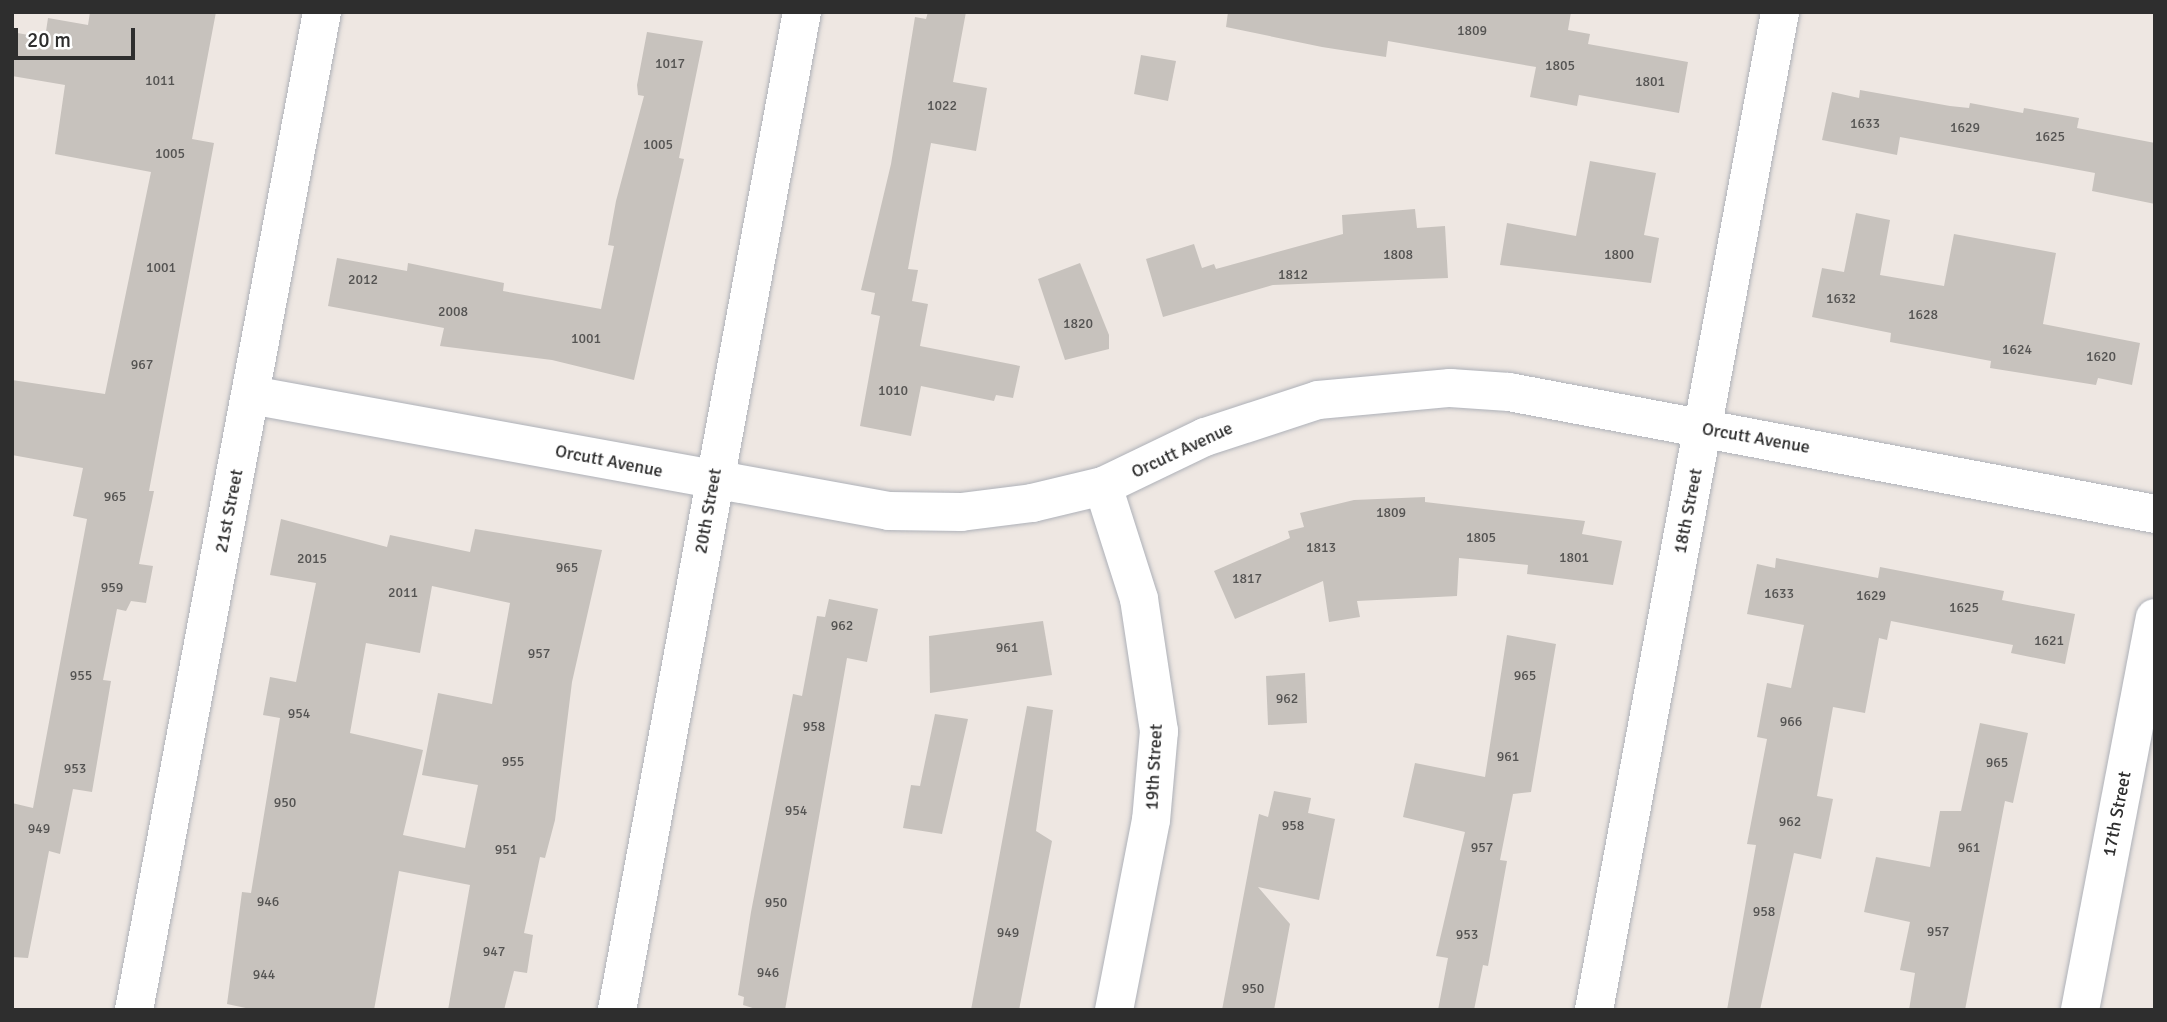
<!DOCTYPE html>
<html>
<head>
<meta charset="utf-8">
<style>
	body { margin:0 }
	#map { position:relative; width:2167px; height:1022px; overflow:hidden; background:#eee7e2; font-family:Signika,sans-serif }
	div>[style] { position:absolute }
	.building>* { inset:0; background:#c7c2bd }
	.roads { filter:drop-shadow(0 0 2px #aeb1b8) drop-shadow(0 0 2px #aeb1b8) }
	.minor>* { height:38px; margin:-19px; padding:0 19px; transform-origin:19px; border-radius:19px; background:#fff }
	span { translate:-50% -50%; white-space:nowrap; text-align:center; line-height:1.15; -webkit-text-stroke:6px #fff; paint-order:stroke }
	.number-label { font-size:14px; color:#545352 }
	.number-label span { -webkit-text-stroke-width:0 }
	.street-label { font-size:18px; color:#2e2e2e }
	.frame { position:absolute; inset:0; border:14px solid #2e2e2e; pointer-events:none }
	.scale { position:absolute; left:14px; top:28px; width:121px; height:32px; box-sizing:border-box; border:4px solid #2e2e2e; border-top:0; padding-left:9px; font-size:21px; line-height:24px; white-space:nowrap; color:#2e2e2e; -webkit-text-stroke:5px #fff; paint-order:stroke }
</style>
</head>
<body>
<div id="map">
	<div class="building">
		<div style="clip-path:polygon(90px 12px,216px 12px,192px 139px,214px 143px,149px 491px,154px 491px,139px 564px,153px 566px,146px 603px,131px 601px,126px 611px,117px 609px,103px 680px,111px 681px,92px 792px,73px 789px,60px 854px,49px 851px,28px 958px,12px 957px,12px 803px,33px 808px,87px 519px,73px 516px,83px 468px,12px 455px,12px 380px,105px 394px,151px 172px,55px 154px,65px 85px,12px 76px,12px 32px,45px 38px,48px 18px,88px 25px)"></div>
		<div style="clip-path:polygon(928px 12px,966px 12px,953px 82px,987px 88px,976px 151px,931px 143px,908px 269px,918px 270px,912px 301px,928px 304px,920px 346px,1020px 366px,1013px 398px,996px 395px,994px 401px,921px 386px,911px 436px,860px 426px,880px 316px,871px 314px,875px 293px,861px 290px,891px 164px,915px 17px,926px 19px)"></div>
		<div style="clip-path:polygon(1228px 12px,1571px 12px,1568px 30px,1590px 34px,1588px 44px,1688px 62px,1679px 113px,1579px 95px,1577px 106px,1530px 97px,1536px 67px,1388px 41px,1386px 57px,1322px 47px,1226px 27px)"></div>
		<div style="clip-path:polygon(647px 32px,703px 41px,679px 158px,684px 159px,634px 380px,552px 360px,440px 346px,444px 328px,328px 306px,337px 258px,407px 271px,408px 263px,504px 283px,503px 291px,601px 309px,614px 246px,608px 245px,616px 201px,644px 96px,638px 95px,637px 85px)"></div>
		<div style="clip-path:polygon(1141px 55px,1176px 61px,1168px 101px,1134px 94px)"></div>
		<div style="clip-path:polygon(1860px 90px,1950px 106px,1969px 108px,1970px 103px,2023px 113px,2024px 108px,2079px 118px,2077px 128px,2155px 143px,2155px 204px,2092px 191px,2095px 173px,1900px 137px,1897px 155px,1822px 140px,1832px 92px,1859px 98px)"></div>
		<div style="clip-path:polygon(1590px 161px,1656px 173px,1644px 235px,1659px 238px,1651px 283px,1500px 265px,1507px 223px,1576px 236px)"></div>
		<div style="clip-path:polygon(1415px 209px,1417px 228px,1445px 226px,1448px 278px,1273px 285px,1163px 317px,1146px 259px,1194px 244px,1202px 268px,1214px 264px,1216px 269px,1343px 234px,1342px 215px)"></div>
		<div style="clip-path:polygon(1856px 213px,1890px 220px,1880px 275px,1944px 286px,1954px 234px,2056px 253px,2043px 324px,2140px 343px,2132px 385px,2098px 378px,2096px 385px,1990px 368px,1991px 361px,1890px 342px,1891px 333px,1812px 317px,1822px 268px,1844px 272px)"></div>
		<div style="clip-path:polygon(1080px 263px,1109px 335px,1109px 349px,1065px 360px,1038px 279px)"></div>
		<div style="clip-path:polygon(1425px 497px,1425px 502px,1585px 521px,1582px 534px,1622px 541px,1613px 585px,1527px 574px,1528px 565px,1459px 558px,1457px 596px,1357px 601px,1360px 617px,1329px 622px,1323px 581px,1235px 619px,1214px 571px,1290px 538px,1288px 531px,1304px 527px,1300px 513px,1354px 500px)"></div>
		<div style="clip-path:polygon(evenodd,281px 519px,387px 547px,390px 535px,470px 552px,475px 529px,602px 550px,572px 682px,555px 820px,545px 858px,540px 857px,524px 933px,533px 935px,527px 973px,514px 971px,504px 1010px,448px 1010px,470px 885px,399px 871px,374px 1010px,255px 1010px,227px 1004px,242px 892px,251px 893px,280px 718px,263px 715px,270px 677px,296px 682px,316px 583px,270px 575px,281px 519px,432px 586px,510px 603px,492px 704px,438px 693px,422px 775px,478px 785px,465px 848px,403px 835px,423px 750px,350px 733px,366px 643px,420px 653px,432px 586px)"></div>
		<div style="clip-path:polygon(1776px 558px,1878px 578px,1880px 567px,2004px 591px,2002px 600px,2075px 614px,2065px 664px,2011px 653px,2013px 645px,1891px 621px,1887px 640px,1879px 638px,1865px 713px,1833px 707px,1817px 796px,1833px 799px,1821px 859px,1794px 853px,1760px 1010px,1727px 1010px,1756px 845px,1747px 844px,1767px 739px,1757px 737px,1767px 683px,1791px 688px,1804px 625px,1747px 614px,1757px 564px,1775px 568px)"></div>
		<div style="clip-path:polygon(829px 599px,878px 609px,867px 662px,847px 658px,785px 1010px,759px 1010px,743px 1005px,744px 997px,738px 995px,751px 912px,793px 694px,802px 696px,817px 616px,825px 617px)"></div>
		<div style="clip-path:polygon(1043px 621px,1052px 675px,930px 693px,929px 636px)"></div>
		<div style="clip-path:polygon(1507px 635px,1556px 644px,1531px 792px,1513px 794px,1500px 860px,1507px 861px,1488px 966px,1483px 965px,1474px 1010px,1438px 1010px,1448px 958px,1436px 956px,1465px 832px,1403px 817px,1415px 763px,1485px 777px)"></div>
		<div style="clip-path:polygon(1305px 673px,1307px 723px,1268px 725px,1266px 676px)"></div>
		<div style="clip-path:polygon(1027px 706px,1053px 710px,1036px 831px,1052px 841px,1019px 1010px,971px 1010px)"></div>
		<div style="clip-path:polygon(935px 714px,968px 719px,942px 834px,903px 828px,911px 785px,920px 786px)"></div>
		<div style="clip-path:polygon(1980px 723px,2028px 733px,2013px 803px,2005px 801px,1965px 1010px,1909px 1010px,1915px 973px,1900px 970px,1910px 922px,1864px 912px,1876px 857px,1930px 867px,1940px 811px,1961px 811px)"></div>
		<div style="clip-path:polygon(1274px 791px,1311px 798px,1308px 813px,1335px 819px,1319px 900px,1258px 887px,1290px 924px,1274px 1010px,1222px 1010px,1259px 814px,1268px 817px)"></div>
	</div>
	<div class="roads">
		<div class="minor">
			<div style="left:251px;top:395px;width:648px;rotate:10.3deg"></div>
			<div style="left:889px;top:511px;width:72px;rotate:0.8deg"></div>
			<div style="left:961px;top:512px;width:72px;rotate:-7.2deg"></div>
			<div style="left:1032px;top:503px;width:73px;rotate:-13.5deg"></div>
			<div style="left:1103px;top:486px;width:113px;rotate:-25.7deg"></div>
			<div style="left:1205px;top:437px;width:119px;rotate:-18.1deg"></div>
			<div style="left:1318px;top:400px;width:133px;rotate:-5.2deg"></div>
			<div style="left:1450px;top:388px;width:59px;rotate:3.9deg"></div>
			<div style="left:1509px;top:392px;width:657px;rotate:10.69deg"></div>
			<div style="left:1103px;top:486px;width:119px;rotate:72.3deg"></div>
			<div style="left:1139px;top:599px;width:134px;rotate:81.4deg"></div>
			<div style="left:1159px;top:731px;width:89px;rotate:95.1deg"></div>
			<div style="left:1151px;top:820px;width:194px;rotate:101deg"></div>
			<div style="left:134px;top:1010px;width:1016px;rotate:-79.33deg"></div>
			<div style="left:617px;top:1010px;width:1015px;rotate:-79.5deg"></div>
			<div style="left:1594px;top:1010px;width:1015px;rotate:-79.44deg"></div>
			<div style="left:2080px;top:1010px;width:399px;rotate:-79.2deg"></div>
		</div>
	</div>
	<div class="number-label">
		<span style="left:1472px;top:31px">1809</span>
		<span style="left:670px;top:64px">1017</span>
		<span style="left:1560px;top:66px">1805</span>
		<span style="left:160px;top:81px">1011</span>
		<span style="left:1650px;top:82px">1801</span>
		<span style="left:942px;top:106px">1022</span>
		<span style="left:1865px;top:124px">1633</span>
		<span style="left:1965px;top:128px">1629</span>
		<span style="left:2050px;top:137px">1625</span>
		<span style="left:658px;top:145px">1005</span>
		<span style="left:170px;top:154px">1005</span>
		<span style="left:1398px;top:255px">1808</span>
		<span style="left:1619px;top:255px">1800</span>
		<span style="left:161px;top:268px">1001</span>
		<span style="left:1293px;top:275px">1812</span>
		<span style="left:363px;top:280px">2012</span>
		<span style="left:1841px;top:299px">1632</span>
		<span style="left:453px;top:312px">2008</span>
		<span style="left:1923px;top:315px">1628</span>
		<span style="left:1078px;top:324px">1820</span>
		<span style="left:586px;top:339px">1001</span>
		<span style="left:2017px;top:350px">1624</span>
		<span style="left:2101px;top:357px">1620</span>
		<span style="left:142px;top:365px">967</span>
		<span style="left:893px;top:391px">1010</span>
		<span style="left:115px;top:497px">965</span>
		<span style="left:1391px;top:513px">1809</span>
		<span style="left:1481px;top:538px">1805</span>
		<span style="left:1321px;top:548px">1813</span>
		<span style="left:1574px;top:558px">1801</span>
		<span style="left:312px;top:559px">2015</span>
		<span style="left:567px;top:568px">965</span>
		<span style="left:1247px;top:579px">1817</span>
		<span style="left:112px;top:588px">959</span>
		<span style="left:403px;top:593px">2011</span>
		<span style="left:1779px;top:594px">1633</span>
		<span style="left:1871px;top:596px">1629</span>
		<span style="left:1964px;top:608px">1625</span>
		<span style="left:842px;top:626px">962</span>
		<span style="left:2049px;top:641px">1621</span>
		<span style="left:1007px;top:648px">961</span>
		<span style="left:539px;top:654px">957</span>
		<span style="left:81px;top:676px">955</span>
		<span style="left:1525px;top:676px">965</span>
		<span style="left:1287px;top:699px">962</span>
		<span style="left:299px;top:714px">954</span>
		<span style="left:1791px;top:722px">966</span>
		<span style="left:814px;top:727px">958</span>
		<span style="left:1508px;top:757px">961</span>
		<span style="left:513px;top:762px">955</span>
		<span style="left:1997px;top:763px">965</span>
		<span style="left:75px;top:769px">953</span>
		<span style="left:285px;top:803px">950</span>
		<span style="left:796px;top:811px">954</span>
		<span style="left:1790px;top:822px">962</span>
		<span style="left:1293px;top:826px">958</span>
		<span style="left:39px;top:829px">949</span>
		<span style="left:1482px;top:848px">957</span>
		<span style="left:1969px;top:848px">961</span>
		<span style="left:506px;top:850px">951</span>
		<span style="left:268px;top:902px">946</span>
		<span style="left:776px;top:903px">950</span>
		<span style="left:1764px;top:912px">958</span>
		<span style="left:1938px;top:932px">957</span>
		<span style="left:1008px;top:933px">949</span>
		<span style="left:1467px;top:935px">953</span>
		<span style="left:494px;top:952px">947</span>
		<span style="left:768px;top:973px">946</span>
		<span style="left:264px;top:975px">944</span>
		<span style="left:1253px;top:989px">950</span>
	</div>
	<div class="street-label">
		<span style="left:1756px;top:438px;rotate:10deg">Orcutt Avenue</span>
		<span style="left:1182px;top:450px;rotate:-25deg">Orcutt Avenue</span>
		<span style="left:609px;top:461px;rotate:11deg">Orcutt Avenue</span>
		<span style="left:229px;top:511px;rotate:-79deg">21st Street</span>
		<span style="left:708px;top:511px;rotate:-80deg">20th Street</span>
		<span style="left:1688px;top:511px;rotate:-79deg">18th Street</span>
		<span style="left:1154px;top:767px;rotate:-87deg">19th Street</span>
		<span style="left:2117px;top:814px;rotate:-79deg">17th Street</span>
	</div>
	<div class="frame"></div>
	<div class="scale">20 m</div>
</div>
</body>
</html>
